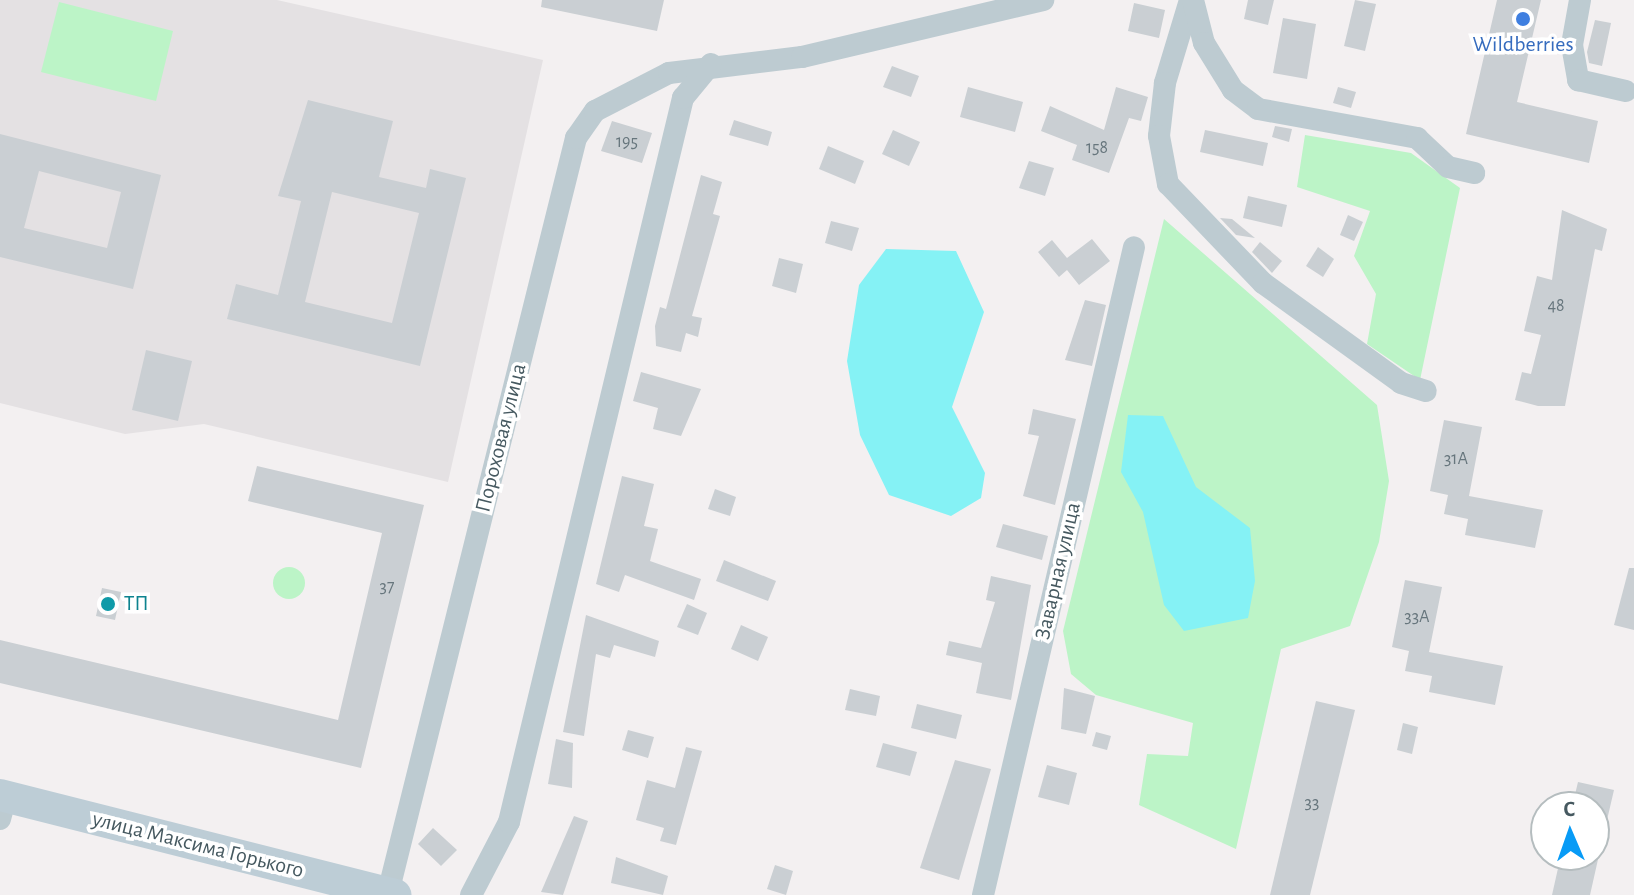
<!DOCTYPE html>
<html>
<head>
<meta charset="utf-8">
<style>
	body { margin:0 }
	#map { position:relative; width:1634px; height:895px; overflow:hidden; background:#f3f0f1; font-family:"Alegreya Sans",sans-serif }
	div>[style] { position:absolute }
	.education>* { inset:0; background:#e4e1e3 }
	.green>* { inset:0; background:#bcf4c7 }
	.round { border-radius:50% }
	.water>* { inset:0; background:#85f2f5 }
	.building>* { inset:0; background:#cacfd3 }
	.street>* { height:22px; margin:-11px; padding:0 11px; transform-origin:11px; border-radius:11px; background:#bdcbd1 }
	.secondary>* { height:32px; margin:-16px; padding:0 16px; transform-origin:16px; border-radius:16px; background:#bdcdd6 }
	.dots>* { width:22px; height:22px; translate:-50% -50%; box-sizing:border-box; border:4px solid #fff; border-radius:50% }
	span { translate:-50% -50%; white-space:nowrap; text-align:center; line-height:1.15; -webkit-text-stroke:7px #fff; paint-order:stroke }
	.number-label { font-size:18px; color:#67767d }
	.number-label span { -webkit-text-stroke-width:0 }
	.shop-label { font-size:22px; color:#366cbe }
	.street-label { font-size:22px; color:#465960 }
	.culture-label { font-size:22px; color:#0d838f }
	.left { translate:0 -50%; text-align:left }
	.north { position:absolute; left:1530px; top:791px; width:80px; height:80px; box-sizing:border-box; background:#fff; border:2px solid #b5bdbf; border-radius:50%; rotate:358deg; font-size:22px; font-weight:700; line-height:32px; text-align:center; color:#465960 }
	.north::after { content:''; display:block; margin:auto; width:28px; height:36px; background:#089bf6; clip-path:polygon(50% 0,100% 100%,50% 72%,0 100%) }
</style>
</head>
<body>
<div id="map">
	<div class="education">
		<div style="clip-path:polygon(0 0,277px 0,543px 60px,448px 482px,204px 424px,125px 434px,0 403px)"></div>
	</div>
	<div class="green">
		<div style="clip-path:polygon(59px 2px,173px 31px,156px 101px,41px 72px)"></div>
		<div style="clip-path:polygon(1305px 135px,1411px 153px,1460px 188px,1420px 380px,1367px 344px,1376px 294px,1354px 256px,1370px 211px,1297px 187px)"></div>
		<div style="clip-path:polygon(1164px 219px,1377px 405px,1389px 481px,1379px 542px,1350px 626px,1281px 649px,1236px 849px,1139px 805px,1147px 754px,1188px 756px,1193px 723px,1096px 695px,1071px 674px,1063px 631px)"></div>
		<div class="round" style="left:273px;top:567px;width:32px;height:32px"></div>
	</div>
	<div class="water">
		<div style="clip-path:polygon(886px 249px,956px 251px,984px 312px,952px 407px,985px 473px,981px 498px,951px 516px,889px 495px,860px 435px,847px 361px,859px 285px)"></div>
		<div style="clip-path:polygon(1128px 415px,1163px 416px,1196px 487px,1250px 528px,1255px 581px,1248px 618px,1184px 631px,1164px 605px,1143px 512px,1121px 472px)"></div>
	</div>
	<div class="building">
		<div style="clip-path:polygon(542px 0,664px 0,657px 31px,541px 7px)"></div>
		<div style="clip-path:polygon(1248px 0,1274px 0,1268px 25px,1244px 19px)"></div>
		<div style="clip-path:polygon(1355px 0,1376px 4px,1365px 51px,1344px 46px)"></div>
		<div style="clip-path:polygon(1497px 0,1541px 0,1517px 102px,1598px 121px,1589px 163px,1466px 134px)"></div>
		<div style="clip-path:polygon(1134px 3px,1165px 10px,1159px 38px,1128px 31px)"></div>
		<div style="clip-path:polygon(1283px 18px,1316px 24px,1307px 79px,1273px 73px)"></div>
		<div style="clip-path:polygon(1595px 20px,1611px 23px,1602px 66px,1589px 63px,1587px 52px)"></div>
		<div style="clip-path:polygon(892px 66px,919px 76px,911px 97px,883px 87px)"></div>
		<div style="clip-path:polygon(968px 87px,1023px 102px,1015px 132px,960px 117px)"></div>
		<div style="clip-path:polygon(1116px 87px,1148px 97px,1141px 121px,1129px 118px,1109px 173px,1072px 160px,1077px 145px,1041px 131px,1050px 106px,1104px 130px)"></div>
		<div style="clip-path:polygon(1338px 87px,1356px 92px,1351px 108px,1333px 103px)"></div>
		<div style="clip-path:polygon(evenodd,308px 100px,393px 121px,379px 177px,426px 188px,430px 169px,466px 178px,420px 366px,227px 319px,236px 284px,278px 295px,301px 201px,278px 196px,308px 100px,332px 192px,419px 213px,392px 323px,305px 302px,332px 192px)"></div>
		<div style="clip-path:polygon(734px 120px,772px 132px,768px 146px,729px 135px)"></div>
		<div style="clip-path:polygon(612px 121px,652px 133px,642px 163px,601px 151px)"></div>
		<div style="clip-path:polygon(1275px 126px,1292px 129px,1289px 142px,1272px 137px)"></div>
		<div style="clip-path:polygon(893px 130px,920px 142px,909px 166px,882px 154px)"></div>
		<div style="clip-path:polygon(1205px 130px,1268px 143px,1263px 166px,1200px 152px)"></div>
		<div style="clip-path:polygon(evenodd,0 134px,161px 175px,133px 289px,0 257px,0 134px,39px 171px,121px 192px,107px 248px,24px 228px,39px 171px)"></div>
		<div style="clip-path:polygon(828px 146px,864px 161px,855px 184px,819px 169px)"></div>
		<div style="clip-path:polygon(1029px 161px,1054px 168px,1045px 196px,1019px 188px)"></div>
		<div style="clip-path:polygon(701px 175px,722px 182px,713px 214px,720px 216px,692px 316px,702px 318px,698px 337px,686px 333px,681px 352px,656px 346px,655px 326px,660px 307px,666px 309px)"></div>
		<div style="clip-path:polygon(1248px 196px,1287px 205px,1282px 227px,1243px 218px)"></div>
		<div style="clip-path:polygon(1562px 210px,1607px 229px,1602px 251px,1595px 249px,1565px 406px,1538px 406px,1515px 400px,1522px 372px,1531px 374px,1541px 335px,1524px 331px,1537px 276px,1552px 280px)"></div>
		<div style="clip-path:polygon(1348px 215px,1363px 222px,1354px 241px,1340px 235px)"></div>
		<div style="clip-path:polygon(1220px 218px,1232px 219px,1255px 238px,1236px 235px)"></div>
		<div style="clip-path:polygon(831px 221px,859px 228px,852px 251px,825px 243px)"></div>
		<div style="clip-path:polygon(1092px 239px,1110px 261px,1079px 285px,1067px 270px,1059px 277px,1038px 252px,1052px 240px,1067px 258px)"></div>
		<div style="clip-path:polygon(1260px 242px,1282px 261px,1272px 273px,1252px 252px)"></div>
		<div style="clip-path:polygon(1318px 247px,1334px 259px,1323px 277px,1306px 266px)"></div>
		<div style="clip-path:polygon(779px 258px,803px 264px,796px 293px,772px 286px)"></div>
		<div style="clip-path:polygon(1085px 300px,1106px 305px,1092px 366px,1065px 360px)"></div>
		<div style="clip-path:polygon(146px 350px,192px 361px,178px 421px,132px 410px)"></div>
		<div style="clip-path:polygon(641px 372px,701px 389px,681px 436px,653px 429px,658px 408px,633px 401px)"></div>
		<div style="clip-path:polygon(1033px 409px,1076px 419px,1055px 505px,1023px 496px,1039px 436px,1028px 434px)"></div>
		<div style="clip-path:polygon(1444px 420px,1482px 427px,1469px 496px,1543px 510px,1535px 548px,1465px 535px,1468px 519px,1444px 514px,1448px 495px,1430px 491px)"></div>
		<div style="clip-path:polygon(257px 466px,424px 505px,361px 768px,0 683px,0 640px,338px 720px,382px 533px,248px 501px)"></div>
		<div style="clip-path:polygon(622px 476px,654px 484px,644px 526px,658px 529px,650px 561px,701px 579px,694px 600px,625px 575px,619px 592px,596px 584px)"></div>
		<div style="clip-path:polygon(715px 489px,736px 497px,730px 516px,708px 509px)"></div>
		<div style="clip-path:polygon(1003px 524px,1048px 536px,1042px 560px,996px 547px)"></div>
		<div style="clip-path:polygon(724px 560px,776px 581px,768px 601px,716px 581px)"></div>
		<div style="clip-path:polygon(1629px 568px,1634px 568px,1634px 630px,1614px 625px)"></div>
		<div style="clip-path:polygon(991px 576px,1031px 585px,1011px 700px,976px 693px,982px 663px,946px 655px,949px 641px,981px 648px,995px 602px,986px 600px)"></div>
		<div style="clip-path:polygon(1405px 580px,1442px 587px,1429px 652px,1503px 666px,1495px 705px,1429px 692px,1432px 676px,1405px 671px,1409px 651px,1392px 647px)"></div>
		<div style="clip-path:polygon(102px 588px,121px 592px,115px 620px,96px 616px)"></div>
		<div style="clip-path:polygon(687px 604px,707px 613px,698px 635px,677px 627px)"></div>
		<div style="clip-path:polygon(586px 615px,659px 641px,655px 657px,614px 645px,610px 658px,596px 654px,584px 736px,563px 732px)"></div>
		<div style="clip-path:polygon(741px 625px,768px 637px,758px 661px,731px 649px)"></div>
		<div style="clip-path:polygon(1064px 688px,1095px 696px,1086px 734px,1061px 729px)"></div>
		<div style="clip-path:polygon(850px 689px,880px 696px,876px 716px,845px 710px)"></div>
		<div style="clip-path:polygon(1316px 701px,1355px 710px,1310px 895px,1270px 895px)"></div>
		<div style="clip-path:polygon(917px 704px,962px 715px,956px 739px,911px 728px)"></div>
		<div style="clip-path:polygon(1403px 723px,1418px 727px,1412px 754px,1397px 750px)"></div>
		<div style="clip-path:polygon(628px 730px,654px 737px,648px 758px,622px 750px)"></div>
		<div style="clip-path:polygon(1096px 732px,1111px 736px,1107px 750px,1092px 746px)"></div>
		<div style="clip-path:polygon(556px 739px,573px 743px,572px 788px,548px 784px)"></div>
		<div style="clip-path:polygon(883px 743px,917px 752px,910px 776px,876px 767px)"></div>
		<div style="clip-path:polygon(686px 747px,702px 751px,676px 845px,660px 841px,664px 828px,636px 820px,647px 780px,675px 788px)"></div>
		<div style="clip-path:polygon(955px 760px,991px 769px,959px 880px,920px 868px)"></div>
		<div style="clip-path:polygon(1047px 765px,1077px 773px,1069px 805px,1038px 797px)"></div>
		<div style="clip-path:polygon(1578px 782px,1614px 790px,1600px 850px,1594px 850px,1594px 807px,1572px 807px)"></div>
		<div style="clip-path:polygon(574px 816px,588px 821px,563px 895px,541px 892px)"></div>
		<div style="clip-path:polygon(433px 828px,457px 850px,441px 866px,418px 844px)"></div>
		<div style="clip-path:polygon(1561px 855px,1599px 855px,1590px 895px,1552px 895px)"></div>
		<div style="clip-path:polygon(616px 857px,668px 876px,663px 895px,611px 883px)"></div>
		<div style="clip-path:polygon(775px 865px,793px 871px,786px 895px,767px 889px)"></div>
	</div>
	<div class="street">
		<div style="left:1190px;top:0;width:87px;rotate:106.8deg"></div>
		<div style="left:1165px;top:83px;width:53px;rotate:96.5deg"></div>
		<div style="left:1159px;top:136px;width:49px;rotate:79.4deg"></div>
		<div style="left:1168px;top:184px;width:137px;rotate:46.2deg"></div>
		<div style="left:1263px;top:283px;width:170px;rotate:35.9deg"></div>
		<div style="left:1401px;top:383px;width:26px;rotate:18deg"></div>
		<div style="left:1193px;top:0;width:44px;rotate:75.7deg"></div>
		<div style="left:1204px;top:43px;width:55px;rotate:58.3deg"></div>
		<div style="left:1233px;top:90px;width:31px;rotate:37deg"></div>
		<div style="left:1258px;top:109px;width:162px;rotate:10.3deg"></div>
		<div style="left:1417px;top:138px;width:42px;rotate:43.1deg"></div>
		<div style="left:1448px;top:167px;width:27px;rotate:13deg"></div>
		<div style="left:1580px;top:0;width:46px;rotate:100.1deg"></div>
		<div style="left:1572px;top:45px;width:36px;rotate:80deg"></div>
		<div style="left:1578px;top:80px;width:49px;rotate:12.9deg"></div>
		<div style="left:0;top:819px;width:23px;rotate:-75deg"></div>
		<div style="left:388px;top:893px;width:778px;rotate:-76.02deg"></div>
		<div style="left:576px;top:138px;width:33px;rotate:-55deg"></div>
		<div style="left:595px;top:111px;width:83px;rotate:-27.2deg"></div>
		<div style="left:669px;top:73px;width:134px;rotate:-6.9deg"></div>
		<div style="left:802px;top:57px;width:248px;rotate:-13.3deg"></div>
		<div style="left:471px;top:895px;width:82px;rotate:-62.5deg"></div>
		<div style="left:509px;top:822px;width:745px;rotate:-76.49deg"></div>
		<div style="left:683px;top:98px;width:44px;rotate:-50.5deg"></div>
		<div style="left:983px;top:895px;width:665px;rotate:-76.88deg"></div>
	</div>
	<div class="secondary">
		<div style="left:0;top:795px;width:408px;rotate:14.2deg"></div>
	</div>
	<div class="dots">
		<div style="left:1523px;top:19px;background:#3f7fe0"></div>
		<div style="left:108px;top:604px;background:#0f9aa8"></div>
	</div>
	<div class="number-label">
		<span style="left:627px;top:142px">195</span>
		<span style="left:1097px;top:148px">158</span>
		<span style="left:1556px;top:306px">48</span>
		<span style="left:1456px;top:459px">31А</span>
		<span style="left:387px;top:587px">37</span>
		<span style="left:1417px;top:617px">33А</span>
		<span style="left:1312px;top:803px">33</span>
	</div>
	<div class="shop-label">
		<span style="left:1523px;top:45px">Wildberries</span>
	</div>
	<div class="street-label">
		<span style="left:501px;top:438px;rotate:-76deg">Пороховая улица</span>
		<span style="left:1058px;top:571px;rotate:-77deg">Заварная улица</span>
		<span style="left:198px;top:845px;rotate:14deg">улица Максима Горького</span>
	</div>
	<div class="culture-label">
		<span class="left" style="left:124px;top:604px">ТП</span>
	</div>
	<div class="north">С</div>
</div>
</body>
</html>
